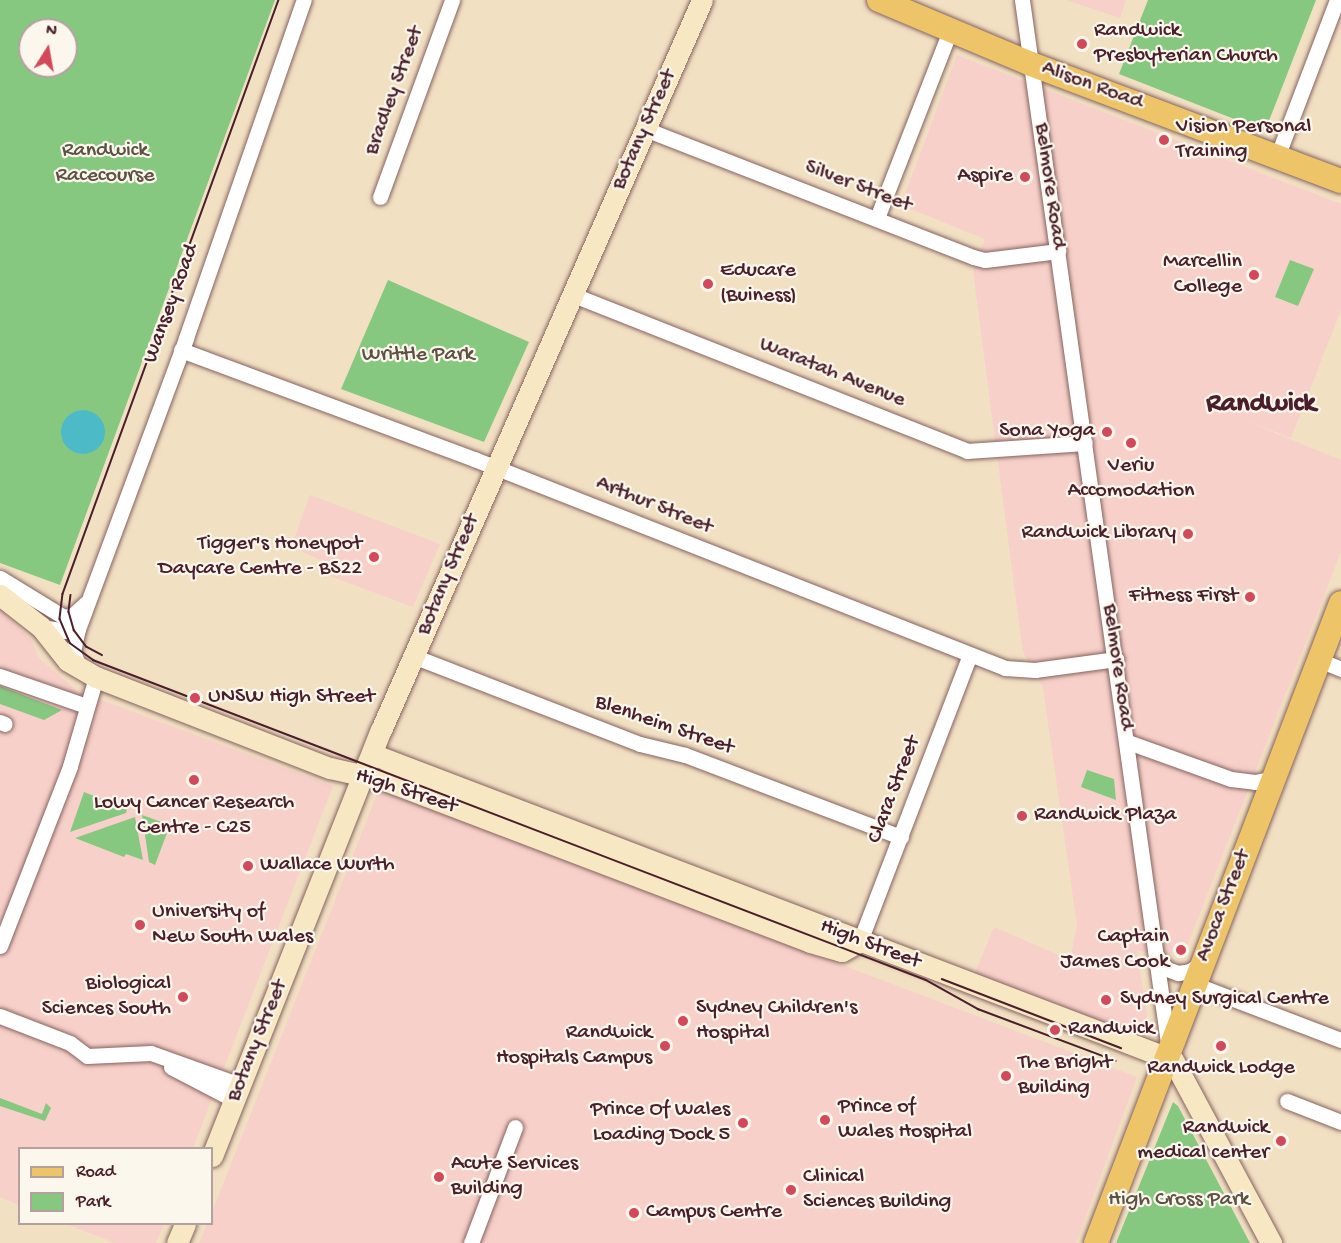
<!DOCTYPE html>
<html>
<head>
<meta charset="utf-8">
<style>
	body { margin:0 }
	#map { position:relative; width:1341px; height:1243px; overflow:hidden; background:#f2e0c3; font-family:"Gochi Hand",sans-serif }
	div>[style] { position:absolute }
	.built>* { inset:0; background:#f7d0c9 }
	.green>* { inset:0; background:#87c880 }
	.water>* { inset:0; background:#4dbac7 }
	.round { border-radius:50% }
	.roads { filter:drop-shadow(0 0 2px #856360) drop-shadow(0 0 2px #856360) }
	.street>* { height:15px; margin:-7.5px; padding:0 7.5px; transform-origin:7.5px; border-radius:7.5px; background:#fff }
	.secondary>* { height:21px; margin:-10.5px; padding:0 10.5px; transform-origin:10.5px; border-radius:10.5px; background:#f8e7c3 }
	.primary>* { height:24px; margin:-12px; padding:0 12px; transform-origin:12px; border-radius:12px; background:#eec469 }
	.tram>* { height:1.5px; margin:-0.75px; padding:0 0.75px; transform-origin:0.75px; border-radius:0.75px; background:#4a1f2b }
	.dots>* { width:16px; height:16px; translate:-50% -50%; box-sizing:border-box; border:3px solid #fbf7ec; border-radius:50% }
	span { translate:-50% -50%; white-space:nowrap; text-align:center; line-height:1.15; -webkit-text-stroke:4.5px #fbf7ec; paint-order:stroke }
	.poi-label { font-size:22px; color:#4a1f2b }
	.left { translate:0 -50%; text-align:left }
	.right { translate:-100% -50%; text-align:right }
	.street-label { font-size:22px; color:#4a1f2b }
	.park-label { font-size:22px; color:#5c5244 }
	.district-label { font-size:28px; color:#4a1f2b; font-weight:700 }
	.legend { position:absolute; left:18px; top:1147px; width:195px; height:78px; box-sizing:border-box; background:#fbf7ec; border:2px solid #b4a19f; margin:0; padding:8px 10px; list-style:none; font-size:18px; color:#4a1f2b }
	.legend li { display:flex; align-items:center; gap:12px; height:30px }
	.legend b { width:30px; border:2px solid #b4a19f }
	.north { position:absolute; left:18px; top:18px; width:60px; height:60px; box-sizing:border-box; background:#fbf7ec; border:2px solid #b4a19f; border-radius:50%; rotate:11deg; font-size:16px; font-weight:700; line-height:24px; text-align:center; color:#4a1f2b }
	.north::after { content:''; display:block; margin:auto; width:21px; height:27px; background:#d1495b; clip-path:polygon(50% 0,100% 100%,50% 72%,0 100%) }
</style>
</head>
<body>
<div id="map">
	<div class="built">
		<div style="clip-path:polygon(1066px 0,1126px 0,1120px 18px)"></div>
		<div style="clip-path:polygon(957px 55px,1341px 204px,1341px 310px,1291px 438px,1231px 415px,1341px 460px,1341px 552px,1184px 954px,1137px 951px,1147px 1015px,1140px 1039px,975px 973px,994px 927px,1070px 960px,1077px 925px,1043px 688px,1023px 652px,1014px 585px,973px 271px,985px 239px,901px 205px)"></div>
		<div style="clip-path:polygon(310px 495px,440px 544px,413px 607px,325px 574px,328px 563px,298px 550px,293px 542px)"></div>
		<div style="clip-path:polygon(0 610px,31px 639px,39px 658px,77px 691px,333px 786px,193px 1148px,20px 1148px,19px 1205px,0 1197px)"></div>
		<div style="clip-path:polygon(379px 789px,1137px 1077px,1076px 1243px,199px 1243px,207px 1224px,212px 1224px,212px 1212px)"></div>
		<div style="clip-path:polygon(66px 1224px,164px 1224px,156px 1243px,116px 1243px)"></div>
	</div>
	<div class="green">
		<div style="clip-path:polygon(evenodd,0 0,275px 0,60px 585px,0 563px,0 0,30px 30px,66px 30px,66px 66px,30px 66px,30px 30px)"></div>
		<div style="clip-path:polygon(1148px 0,1316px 0,1265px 131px,1119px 74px)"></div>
		<div style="clip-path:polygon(1290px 260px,1314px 269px,1298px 306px,1275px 297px)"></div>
		<div style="clip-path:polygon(388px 280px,529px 342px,484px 442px,341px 389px)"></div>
		<div style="clip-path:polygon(0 686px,62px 710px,44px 720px,0 704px)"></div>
		<div style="clip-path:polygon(1087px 770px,1114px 779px,1116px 800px,1081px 787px)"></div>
		<div style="clip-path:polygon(84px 792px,127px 809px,126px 813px,70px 832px)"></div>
		<div style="clip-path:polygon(142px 815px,170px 825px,155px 865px,149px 862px)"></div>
		<div style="clip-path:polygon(135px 817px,143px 860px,126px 854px,124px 857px,75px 838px)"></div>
		<div style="clip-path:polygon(0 1098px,42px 1114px,46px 1103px,51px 1108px,45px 1121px,0 1106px)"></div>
		<div style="clip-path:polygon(1173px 1102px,1178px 1106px,1250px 1243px,1116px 1243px)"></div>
	</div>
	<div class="water">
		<div class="round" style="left:61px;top:410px;width:44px;height:44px"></div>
	</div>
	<div class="roads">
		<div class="street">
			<div style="left:1022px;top:0;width:1053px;rotate:82.03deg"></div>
			<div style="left:645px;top:129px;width:352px;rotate:21.3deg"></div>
			<div style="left:973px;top:257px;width:12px;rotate:14deg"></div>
			<div style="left:985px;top:260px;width:74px;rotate:-7deg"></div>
			<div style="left:1277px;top:157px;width:168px;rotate:-69.1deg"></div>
			<div style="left:380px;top:197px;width:210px;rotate:-69.9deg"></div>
			<div style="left:877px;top:218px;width:201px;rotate:-68.7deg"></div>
			<div style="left:571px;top:294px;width:426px;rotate:21.6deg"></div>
			<div style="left:967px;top:451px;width:118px;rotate:-3.9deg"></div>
			<div style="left:181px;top:350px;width:313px;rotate:20.4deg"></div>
			<div style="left:474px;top:459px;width:571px;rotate:21.48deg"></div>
			<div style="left:1005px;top:668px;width:30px;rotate:4deg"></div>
			<div style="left:1035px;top:670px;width:82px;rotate:-7.7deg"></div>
			<div style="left:0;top:578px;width:75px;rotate:31.4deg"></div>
			<div style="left:64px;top:617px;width:9px;rotate:-13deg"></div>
			<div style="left:73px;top:615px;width:18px;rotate:-43deg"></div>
			<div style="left:41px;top:627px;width:24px;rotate:9deg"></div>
			<div style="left:65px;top:631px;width:18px;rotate:-34deg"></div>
			<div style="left:413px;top:656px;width:243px;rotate:21.2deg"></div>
			<div style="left:640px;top:744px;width:46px;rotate:13.7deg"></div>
			<div style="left:685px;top:755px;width:231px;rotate:20.8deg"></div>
			<div style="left:1319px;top:660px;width:24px;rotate:22deg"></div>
			<div style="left:80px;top:669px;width:18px;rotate:-112deg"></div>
			<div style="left:73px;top:652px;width:24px;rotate:-78deg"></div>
			<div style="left:78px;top:629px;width:310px;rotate:-69.6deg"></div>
			<div style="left:186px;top:338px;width:358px;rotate:-70.8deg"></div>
			<div style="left:0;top:676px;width:91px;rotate:19.2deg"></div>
			<div style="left:0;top:722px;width:5px;rotate:22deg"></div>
			<div style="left:1128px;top:742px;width:109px;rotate:19.8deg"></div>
			<div style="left:1231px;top:779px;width:24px;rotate:7deg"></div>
			<div style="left:1255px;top:782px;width:19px;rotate:-12deg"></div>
			<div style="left:860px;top:941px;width:306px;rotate:-69deg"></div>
			<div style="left:0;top:946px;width:193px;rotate:-68.7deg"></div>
			<div style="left:70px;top:766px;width:93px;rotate:-73.7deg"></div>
			<div style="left:1158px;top:958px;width:14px;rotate:51deg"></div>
			<div style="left:1167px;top:969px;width:12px;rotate:20deg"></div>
			<div style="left:1178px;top:973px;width:12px;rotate:-9deg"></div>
			<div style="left:1190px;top:971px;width:16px;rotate:-35deg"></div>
			<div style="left:1194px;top:984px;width:157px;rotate:20.9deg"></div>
			<div style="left:0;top:1016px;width:75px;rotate:21.1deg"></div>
			<div style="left:70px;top:1043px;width:21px;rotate:37deg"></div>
			<div style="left:87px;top:1056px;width:64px;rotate:-2.7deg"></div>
			<div style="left:151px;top:1053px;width:95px;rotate:19.8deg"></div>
			<div style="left:171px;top:1067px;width:71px;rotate:27.6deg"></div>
			<div style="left:1287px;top:1101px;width:58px;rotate:21.3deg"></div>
			<div style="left:471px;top:1243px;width:124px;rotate:-69.2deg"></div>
		</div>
		<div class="secondary">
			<div style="left:0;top:595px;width:52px;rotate:38deg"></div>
			<div style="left:41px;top:627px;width:43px;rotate:51.5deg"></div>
			<div style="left:68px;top:661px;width:32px;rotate:30deg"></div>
			<div style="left:96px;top:677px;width:251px;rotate:21.3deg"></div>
			<div style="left:330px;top:768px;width:58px;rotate:12.8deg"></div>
			<div style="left:387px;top:781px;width:453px;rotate:20.8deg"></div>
			<div style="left:810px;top:942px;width:33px;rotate:16deg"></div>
			<div style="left:842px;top:951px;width:21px;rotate:-29deg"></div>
			<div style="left:372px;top:754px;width:857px;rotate:20.91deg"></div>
			<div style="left:1173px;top:1060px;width:208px;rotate:61.8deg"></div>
			<div style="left:212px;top:1156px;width:458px;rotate:-68.4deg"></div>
			<div style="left:381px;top:730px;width:797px;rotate:-66.26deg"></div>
			<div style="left:177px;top:1243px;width:21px;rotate:-67deg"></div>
		</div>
		<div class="primary">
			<div style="left:879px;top:0;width:165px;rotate:22.8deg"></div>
			<div style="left:1031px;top:64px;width:331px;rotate:20.7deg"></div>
			<div style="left:1096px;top:1243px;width:685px;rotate:-69.05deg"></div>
		</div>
	</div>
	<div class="tram">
		<div style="left:279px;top:0;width:632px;rotate:109.98deg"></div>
		<div style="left:63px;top:594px;width:25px;rotate:97deg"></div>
		<div style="left:60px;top:619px;width:26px;rotate:67deg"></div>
		<div style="left:70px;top:643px;width:29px;rotate:36deg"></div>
		<div style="left:93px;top:660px;width:892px;rotate:21.01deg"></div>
		<div style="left:926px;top:980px;width:60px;rotate:29.1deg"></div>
		<div style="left:978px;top:1009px;width:147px;rotate:20.6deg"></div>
		<div style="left:71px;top:595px;width:17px;rotate:97deg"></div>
		<div style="left:69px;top:612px;width:19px;rotate:74deg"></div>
		<div style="left:74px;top:630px;width:21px;rotate:53deg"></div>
		<div style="left:87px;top:647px;width:17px;rotate:28deg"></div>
		<div style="left:942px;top:979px;width:192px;rotate:21.1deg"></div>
	</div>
	<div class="dots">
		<div style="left:1082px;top:44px;background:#d1495b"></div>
		<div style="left:1164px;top:140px;background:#d1495b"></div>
		<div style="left:1025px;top:177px;background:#d1495b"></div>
		<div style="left:1254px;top:275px;background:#d1495b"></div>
		<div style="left:708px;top:284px;background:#d1495b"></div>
		<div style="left:1107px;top:432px;background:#d1495b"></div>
		<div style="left:1131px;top:443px;background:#d1495b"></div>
		<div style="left:1188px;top:534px;background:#d1495b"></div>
		<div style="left:374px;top:557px;background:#d1495b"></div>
		<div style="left:1250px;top:597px;background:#d1495b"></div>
		<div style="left:195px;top:698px;background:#d1495b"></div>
		<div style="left:194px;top:780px;background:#d1495b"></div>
		<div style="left:1022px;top:816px;background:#d1495b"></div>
		<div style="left:248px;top:866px;background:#d1495b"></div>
		<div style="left:140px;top:925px;background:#d1495b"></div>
		<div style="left:1181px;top:950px;background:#d1495b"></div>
		<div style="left:183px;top:997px;background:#d1495b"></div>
		<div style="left:1106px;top:1000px;background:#d1495b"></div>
		<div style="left:683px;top:1021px;background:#d1495b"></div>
		<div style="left:1055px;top:1030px;background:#d1495b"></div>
		<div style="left:665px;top:1046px;background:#d1495b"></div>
		<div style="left:1221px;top:1046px;background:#d1495b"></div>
		<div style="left:1006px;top:1076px;background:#d1495b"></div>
		<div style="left:825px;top:1120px;background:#d1495b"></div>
		<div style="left:743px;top:1123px;background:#d1495b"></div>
		<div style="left:1281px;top:1141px;background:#d1495b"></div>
		<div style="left:439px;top:1177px;background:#d1495b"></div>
		<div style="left:791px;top:1190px;background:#d1495b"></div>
		<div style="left:634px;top:1213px;background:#d1495b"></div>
	</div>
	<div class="poi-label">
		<span class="left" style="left:1094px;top:44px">Randwick<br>Presbyterian Church</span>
		<span class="left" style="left:1176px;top:140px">Vision Personal<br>Training</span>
		<span class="right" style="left:1013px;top:177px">Aspire</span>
		<span class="right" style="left:1242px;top:275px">Marcellin<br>College</span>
		<span class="left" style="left:720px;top:284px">Educare<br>(Buiness)</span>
		<span class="right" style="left:1095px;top:432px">Sona Yoga</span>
		<span style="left:1131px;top:479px">Veriu<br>Accomodation</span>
		<span class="right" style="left:1176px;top:534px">Randwick Library</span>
		<span class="right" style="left:362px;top:557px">Tigger's Honeypot<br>Daycare Centre - BS22</span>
		<span class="right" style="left:1238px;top:597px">Fitness First</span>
		<span class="left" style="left:208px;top:698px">UNSW High Street</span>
		<span style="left:194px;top:816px">Lowy Cancer Research<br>Centre - C25</span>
		<span class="left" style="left:1034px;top:816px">Randwick Plaza</span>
		<span class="left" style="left:260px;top:866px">Wallace Wurth</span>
		<span class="left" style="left:152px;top:925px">University of<br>New South Wales</span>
		<span class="right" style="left:1169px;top:950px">Captain<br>James Cook</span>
		<span class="right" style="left:171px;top:997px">Biological<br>Sciences South</span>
		<span class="left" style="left:1120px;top:1000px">Sydney Surgical Centre</span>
		<span class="left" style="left:696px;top:1021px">Sydney Children's<br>Hospital</span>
		<span class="left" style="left:1068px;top:1030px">Randwick</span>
		<span class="right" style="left:652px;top:1046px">Randwick<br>Hospitals Campus</span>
		<span class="left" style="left:1018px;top:1076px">The Bright<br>Building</span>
		<span style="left:1221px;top:1069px">Randwick Lodge</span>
		<span class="left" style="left:838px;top:1120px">Prince of<br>Wales Hospital</span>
		<span class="right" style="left:730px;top:1123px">Prince Of Wales<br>Loading Dock 5</span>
		<span class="right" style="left:1269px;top:1141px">Randwick<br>medical center</span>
		<span class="left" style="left:451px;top:1177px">Acute Services<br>Building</span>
		<span class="left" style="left:803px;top:1190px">Clinical<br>Sciences Building</span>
		<span class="left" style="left:646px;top:1213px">Campus Centre</span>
	</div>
	<div class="street-label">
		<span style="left:1092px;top:86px;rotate:20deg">Alison Road</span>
		<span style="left:395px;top:91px;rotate:-70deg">Bradley Street</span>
		<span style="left:645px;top:130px;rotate:-66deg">Botany Street</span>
		<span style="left:1049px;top:186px;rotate:82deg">Belmore Road</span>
		<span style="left:858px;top:187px;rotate:21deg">Silver Street</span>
		<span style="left:172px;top:304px;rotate:-70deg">Wansey Road</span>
		<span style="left:832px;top:373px;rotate:22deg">Waratah Avenue</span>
		<span style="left:654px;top:506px;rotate:22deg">Arthur Street</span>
		<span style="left:449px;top:575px;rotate:-67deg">Botany Street</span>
		<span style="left:1117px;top:667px;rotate:82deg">Belmore Road</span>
		<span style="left:664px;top:726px;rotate:19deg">Blenheim Street</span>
		<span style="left:895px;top:790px;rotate:-69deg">Clara Street</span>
		<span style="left:406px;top:792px;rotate:18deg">High Street</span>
		<span style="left:1224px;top:906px;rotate:-69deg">Avoca Street</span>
		<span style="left:870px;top:945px;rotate:21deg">High Street</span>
		<span style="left:258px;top:1041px;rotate:-68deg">Botany Street</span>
	</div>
	<div class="park-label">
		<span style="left:105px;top:164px">Randwick<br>Racecourse</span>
		<span style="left:418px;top:356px">Writtle Park</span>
		<span style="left:1179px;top:1201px">High Cross Park</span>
	</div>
	<div class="district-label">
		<span style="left:1261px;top:405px">Randwick</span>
	</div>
	<ul class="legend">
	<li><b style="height:8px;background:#eec469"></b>Road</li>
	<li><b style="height:16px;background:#87c880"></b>Park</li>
	</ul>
	<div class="north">N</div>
</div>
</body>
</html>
